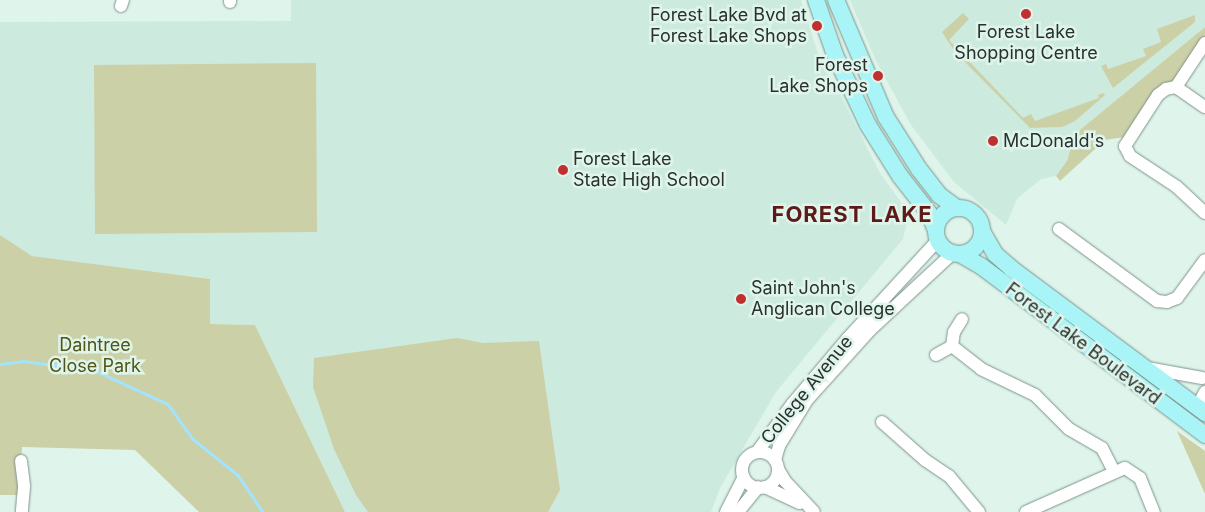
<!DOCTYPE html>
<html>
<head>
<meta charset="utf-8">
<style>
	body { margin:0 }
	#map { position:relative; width:1205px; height:512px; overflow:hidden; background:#dff5ec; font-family:Inter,sans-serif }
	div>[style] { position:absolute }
	.built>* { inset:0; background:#cdeade }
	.green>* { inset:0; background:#ccd0a7 }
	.stream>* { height:2.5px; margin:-1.25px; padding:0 1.25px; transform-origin:1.25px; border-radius:1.25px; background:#a3e3fd }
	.roads { filter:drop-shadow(0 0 1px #7e938a) drop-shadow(0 0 1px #7e938a) }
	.minor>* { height:12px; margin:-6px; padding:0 6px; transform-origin:6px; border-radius:6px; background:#fff }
	.minor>.ring { margin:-6px; padding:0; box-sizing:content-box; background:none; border:12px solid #fff; border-radius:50% }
	.major>* { height:16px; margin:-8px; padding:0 8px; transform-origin:8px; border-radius:8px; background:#a8f4f6 }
	.major>.ring { margin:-8px; padding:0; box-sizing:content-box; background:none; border:16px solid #a8f4f6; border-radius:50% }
	.dots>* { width:14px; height:14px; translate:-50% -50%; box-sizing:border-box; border:2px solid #dff5ec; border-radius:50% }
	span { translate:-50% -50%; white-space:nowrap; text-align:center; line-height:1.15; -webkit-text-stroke:5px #dff5ec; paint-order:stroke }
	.poi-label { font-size:18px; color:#29312e }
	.right { translate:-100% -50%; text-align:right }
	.left { translate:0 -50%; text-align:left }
	.street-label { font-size:18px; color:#29312e }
	.park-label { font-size:18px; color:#525517 }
	.district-label { font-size:22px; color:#5e1a17; font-weight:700; letter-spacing:1px }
</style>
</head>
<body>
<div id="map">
	<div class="built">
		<div style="clip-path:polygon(291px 0,801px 0,822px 66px,834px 82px,880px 173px,909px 213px,903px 239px,776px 392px,720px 488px,711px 512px,345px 512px,255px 325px,209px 324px,210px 279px,32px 256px,0 235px,0 22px,291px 21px)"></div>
		<div style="clip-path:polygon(850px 0,1205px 0,1205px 27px,1075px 134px,1067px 161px,1056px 176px,1041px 179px,1017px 199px,1006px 225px,954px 182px,911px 125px,876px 61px)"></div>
	</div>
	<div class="green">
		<div style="clip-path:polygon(963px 13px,969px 19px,949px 40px,1023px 118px,1031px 114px,1035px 121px,1099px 98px,1098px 95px,1103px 93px,1105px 95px,1075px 121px,1062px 127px,1030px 128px,955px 52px,942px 32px)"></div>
		<div style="clip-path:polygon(1195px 15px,1195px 22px,1113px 88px,1101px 66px,1106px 64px,1108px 69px,1146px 56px,1143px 49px,1161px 42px,1157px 29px)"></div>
		<div style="clip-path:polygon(1205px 27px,1205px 37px,1175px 80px,1124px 137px,1105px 140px,1060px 181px,1056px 176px,1067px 161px,1075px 134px)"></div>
		<div style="clip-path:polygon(316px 63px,317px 232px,95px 234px,94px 65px)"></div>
		<div style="clip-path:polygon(0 235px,32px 256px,210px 279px,210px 324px,255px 325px,345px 512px,199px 512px,135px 450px,22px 447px,19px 495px,0 495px)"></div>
		<div style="clip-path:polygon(457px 338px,483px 343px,539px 341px,560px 490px,548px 512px,368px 512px,356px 495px,334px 449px,313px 387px,314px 358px)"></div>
		<div style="clip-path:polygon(1177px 431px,1205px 451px,1205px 494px)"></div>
	</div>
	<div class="stream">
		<div style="left:0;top:364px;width:23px;rotate:-7deg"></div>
		<div style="left:23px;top:361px;width:72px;rotate:7.2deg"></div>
		<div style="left:94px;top:370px;width:81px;rotate:24.7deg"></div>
		<div style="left:168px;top:404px;width:43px;rotate:54.5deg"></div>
		<div style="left:193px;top:439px;width:58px;rotate:38.7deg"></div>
		<div style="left:238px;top:475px;width:45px;rotate:56deg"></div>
	</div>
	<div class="roads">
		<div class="minor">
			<div style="left:230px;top:0;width:2px;rotate:90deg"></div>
			<div style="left:121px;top:6px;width:6px;rotate:-72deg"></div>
			<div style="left:1205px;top:43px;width:53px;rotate:123.4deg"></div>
			<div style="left:1176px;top:87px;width:10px;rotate:169deg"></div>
			<div style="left:1166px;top:89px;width:10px;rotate:143deg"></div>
			<div style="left:1158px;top:95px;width:61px;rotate:122.9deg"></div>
			<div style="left:1125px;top:146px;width:11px;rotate:63deg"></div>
			<div style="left:1130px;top:156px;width:56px;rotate:33.4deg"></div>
			<div style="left:1177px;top:187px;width:38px;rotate:43deg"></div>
			<div style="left:1176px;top:87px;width:35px;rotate:35deg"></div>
			<div style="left:1059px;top:229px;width:122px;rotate:36.3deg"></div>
			<div style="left:1157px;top:301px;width:10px;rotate:6deg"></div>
			<div style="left:1167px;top:302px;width:11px;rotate:-22deg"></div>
			<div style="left:1177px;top:298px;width:47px;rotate:-53.6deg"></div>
			<div style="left:952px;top:346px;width:37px;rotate:38deg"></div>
			<div style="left:981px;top:369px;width:60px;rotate:25.7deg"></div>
			<div style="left:1035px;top:395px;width:48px;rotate:45deg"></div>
			<div style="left:1069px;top:429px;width:38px;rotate:30deg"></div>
			<div style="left:1102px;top:448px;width:27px;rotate:63deg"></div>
			<div style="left:936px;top:355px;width:18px;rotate:-29deg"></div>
			<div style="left:952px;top:346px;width:14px;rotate:-82deg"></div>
			<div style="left:954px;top:332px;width:15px;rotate:-58deg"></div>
			<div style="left:1147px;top:368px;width:56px;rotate:10.3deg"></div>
			<div style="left:1197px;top:407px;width:17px;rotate:-62deg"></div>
			<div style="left:882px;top:422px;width:57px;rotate:41.5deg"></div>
			<div style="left:925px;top:460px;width:29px;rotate:34deg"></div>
			<div style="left:949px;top:476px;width:47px;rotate:50.2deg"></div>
			<div style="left:757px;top:452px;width:61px;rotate:-53.7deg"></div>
			<div style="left:793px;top:403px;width:84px;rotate:-49.8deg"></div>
			<div style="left:847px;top:339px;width:134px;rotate:-47.4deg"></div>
			<div class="ring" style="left:742px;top:452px;width:24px;height:24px"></div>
			<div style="left:775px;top:460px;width:15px;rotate:-74deg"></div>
			<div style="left:779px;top:446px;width:54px;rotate:-58.7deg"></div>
			<div style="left:807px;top:400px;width:94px;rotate:-48deg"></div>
			<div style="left:870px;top:330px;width:113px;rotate:-42.9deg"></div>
			<div style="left:21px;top:461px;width:26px;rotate:83deg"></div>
			<div style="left:24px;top:487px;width:25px;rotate:95deg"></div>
			<div style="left:778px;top:469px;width:14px;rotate:60deg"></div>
			<div style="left:785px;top:481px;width:42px;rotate:46.9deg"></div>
			<div style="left:765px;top:487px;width:38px;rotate:25deg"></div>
			<div style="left:726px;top:512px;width:39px;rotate:-63deg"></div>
			<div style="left:738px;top:512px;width:32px;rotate:-51deg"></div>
			<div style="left:1026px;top:512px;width:108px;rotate:-24deg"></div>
			<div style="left:1125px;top:468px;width:18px;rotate:34deg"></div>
			<div style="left:1140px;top:478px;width:37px;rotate:68deg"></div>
		</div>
		<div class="major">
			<div style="left:816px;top:0;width:58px;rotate:70.9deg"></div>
			<div style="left:835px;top:55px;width:77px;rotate:64.8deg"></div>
			<div style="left:868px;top:125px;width:60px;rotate:57.9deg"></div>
			<div style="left:900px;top:176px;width:47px;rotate:51.9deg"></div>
			<div style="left:929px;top:213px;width:18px;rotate:68deg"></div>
			<div style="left:836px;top:0;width:127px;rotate:66.9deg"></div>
			<div style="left:886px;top:117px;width:62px;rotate:57.6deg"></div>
			<div style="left:919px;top:169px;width:33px;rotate:52deg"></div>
			<div style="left:939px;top:195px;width:22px;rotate:36deg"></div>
			<div class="ring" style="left:936px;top:208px;width:30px;height:30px"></div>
			<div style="left:983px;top:233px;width:24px;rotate:60deg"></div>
			<div style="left:995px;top:254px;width:23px;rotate:41deg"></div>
			<div style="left:1012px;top:269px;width:241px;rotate:36.7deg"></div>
			<div style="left:960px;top:254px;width:24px;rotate:30deg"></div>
			<div style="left:981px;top:266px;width:281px;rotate:37deg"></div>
		</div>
	</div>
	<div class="dots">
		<div style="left:1026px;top:14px;background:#bf302f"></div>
		<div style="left:817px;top:26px;background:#bf302f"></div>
		<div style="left:878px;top:76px;background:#bf302f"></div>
		<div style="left:993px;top:141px;background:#bf302f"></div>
		<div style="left:563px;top:170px;background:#bf302f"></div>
		<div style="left:741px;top:299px;background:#bf302f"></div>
	</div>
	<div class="poi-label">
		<span class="right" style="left:807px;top:26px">Forest Lake Bvd at<br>Forest Lake Shops</span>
		<span style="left:1026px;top:43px">Forest Lake<br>Shopping Centre</span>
		<span class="right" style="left:868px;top:76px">Forest<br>Lake Shops</span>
		<span class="left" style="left:1003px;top:141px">McDonald's</span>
		<span class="left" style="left:573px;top:170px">Forest Lake<br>State High School</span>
		<span class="left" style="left:751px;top:299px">Saint John's<br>Anglican College</span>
	</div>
	<div class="street-label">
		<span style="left:1083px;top:344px;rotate:37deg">Forest Lake Boulevard</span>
		<span style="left:807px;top:390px;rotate:-51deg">College Avenue</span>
	</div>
	<div class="park-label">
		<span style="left:95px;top:356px">Daintree<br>Close Park</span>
	</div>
	<div class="district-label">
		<span style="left:852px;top:215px">FOREST LAKE</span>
	</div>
</div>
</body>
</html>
